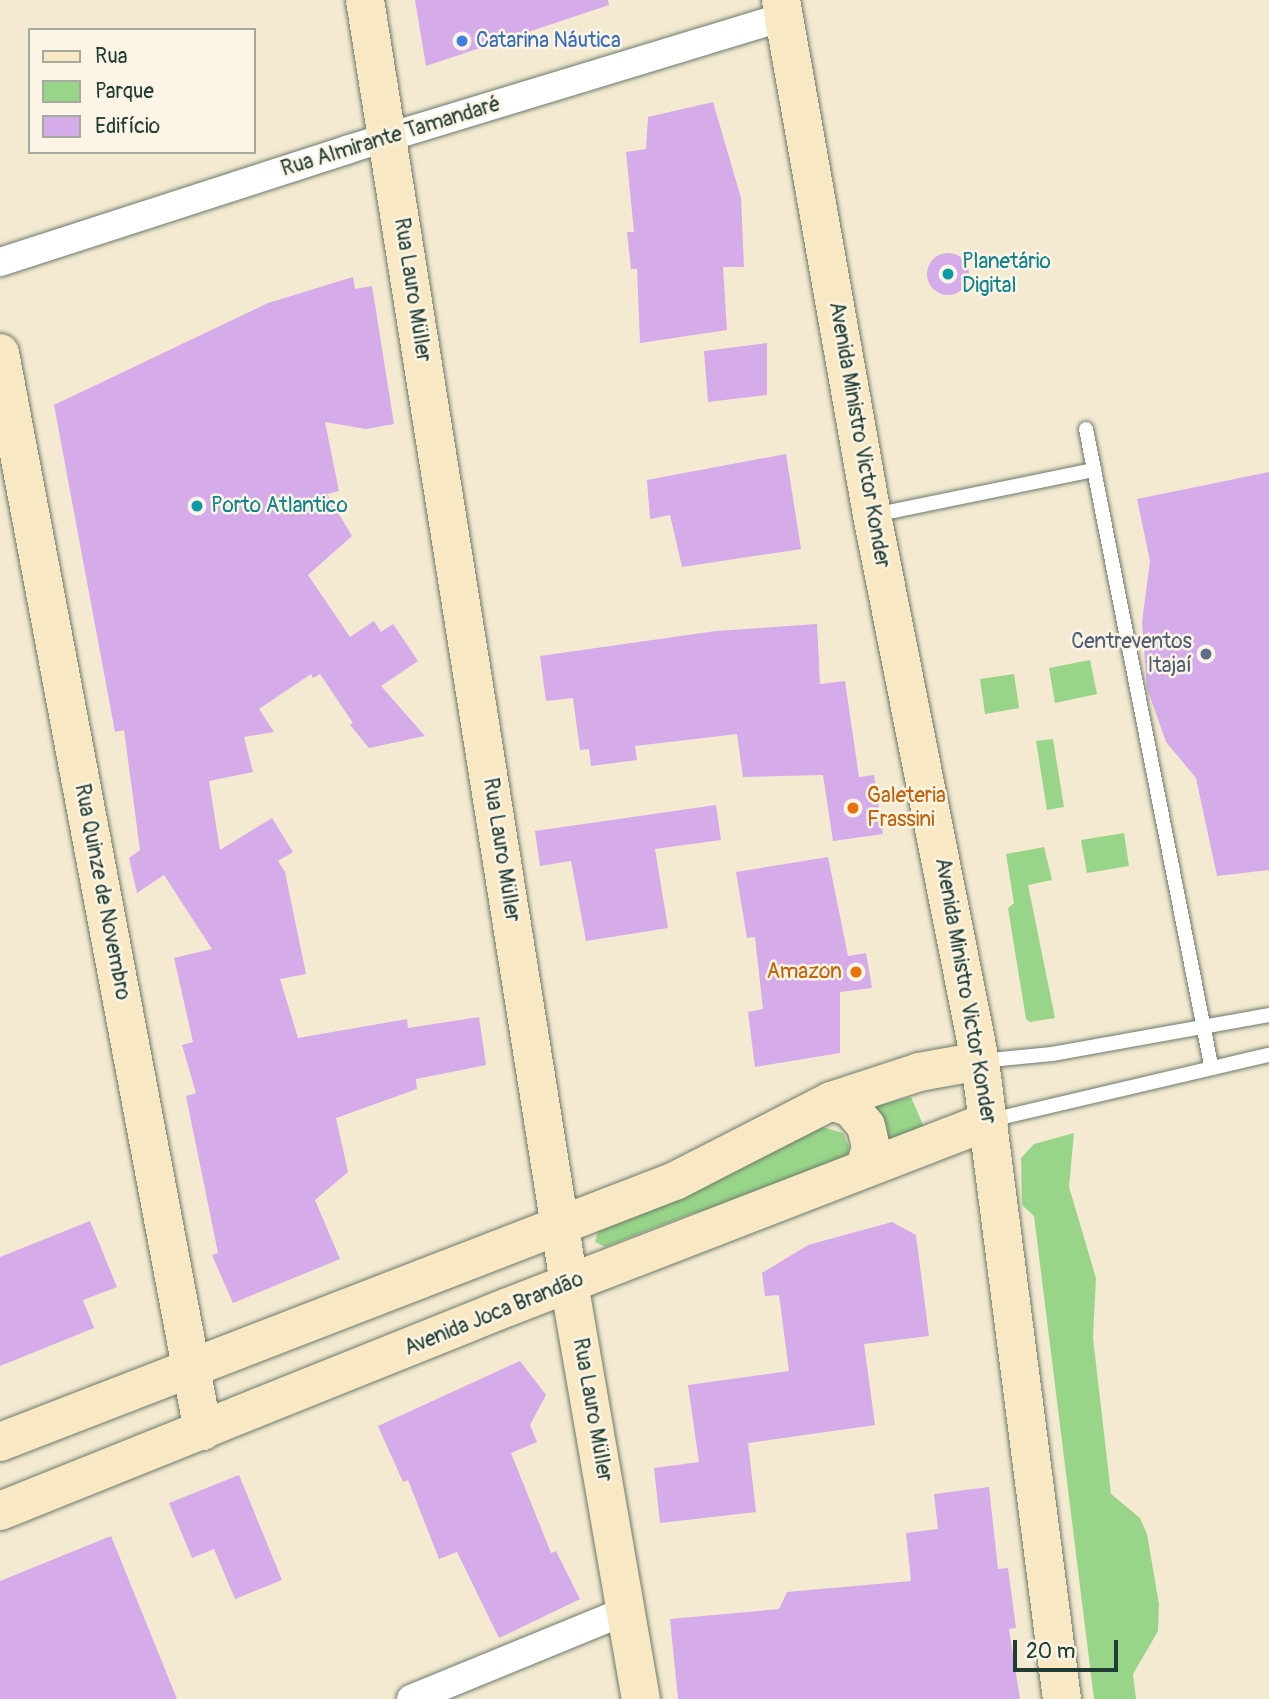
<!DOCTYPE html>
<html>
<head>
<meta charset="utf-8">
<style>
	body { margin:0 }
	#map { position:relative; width:1269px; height:1699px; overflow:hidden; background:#f4ead1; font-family:Pangolin,sans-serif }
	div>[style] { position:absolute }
	.green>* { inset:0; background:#99d589 }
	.building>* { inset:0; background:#d5abea }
	.round { border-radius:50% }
	.roads { filter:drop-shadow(0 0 2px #6a7a6b) drop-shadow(0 0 2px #6a7a6b) }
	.lane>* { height:14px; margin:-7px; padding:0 7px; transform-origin:7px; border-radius:7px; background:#fff }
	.street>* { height:28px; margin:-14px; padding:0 14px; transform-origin:14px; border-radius:14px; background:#fff }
	.secondary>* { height:38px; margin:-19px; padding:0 19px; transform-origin:19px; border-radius:19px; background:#f8e8c3 }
	.dots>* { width:19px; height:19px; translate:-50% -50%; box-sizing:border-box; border:4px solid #fcf5e5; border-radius:50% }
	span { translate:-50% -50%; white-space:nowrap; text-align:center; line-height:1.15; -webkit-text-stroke:5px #fcf5e5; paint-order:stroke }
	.shop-label { font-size:21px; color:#366cbe }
	.left { translate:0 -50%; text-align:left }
	.street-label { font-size:21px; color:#1f3d34 }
	.culture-label { font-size:21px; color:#0d838f }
	.service-label { font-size:21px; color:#4e5e75 }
	.right { translate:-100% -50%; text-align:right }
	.food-label { font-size:21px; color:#c56008 }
	.legend { position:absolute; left:28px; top:28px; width:228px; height:126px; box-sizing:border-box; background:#fcf5e5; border:2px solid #a4ab9e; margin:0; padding:9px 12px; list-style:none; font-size:21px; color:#1f3d34 }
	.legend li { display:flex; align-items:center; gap:14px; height:35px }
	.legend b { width:35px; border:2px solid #a4ab9e }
	.scale { position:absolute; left:1013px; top:1640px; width:105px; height:32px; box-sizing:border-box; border:4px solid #1f3d34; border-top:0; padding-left:9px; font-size:21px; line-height:24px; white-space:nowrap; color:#1f3d34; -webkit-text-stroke:5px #fcf5e5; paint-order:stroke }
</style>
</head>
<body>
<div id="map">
	<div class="green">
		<div style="clip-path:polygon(1090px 660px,1097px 694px,1055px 703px,1049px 668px)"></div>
		<div style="clip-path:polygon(1014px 674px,1019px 708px,985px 714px,980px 679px)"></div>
		<div style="clip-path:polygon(1053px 739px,1064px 807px,1047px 810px,1036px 741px)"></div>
		<div style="clip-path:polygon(1124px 833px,1129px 866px,1087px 873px,1081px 840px)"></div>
		<div style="clip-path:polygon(1044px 847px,1052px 880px,1028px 885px,1055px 1018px,1030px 1022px,1026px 1019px,1008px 908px,1014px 903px,1006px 854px)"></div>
		<div style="clip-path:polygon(911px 1097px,924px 1127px,879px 1150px,863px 1109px)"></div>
		<div style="clip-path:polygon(819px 1126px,843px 1133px,849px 1147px,847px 1161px,831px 1173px,688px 1215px,605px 1247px,595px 1242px,598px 1231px)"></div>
		<div style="clip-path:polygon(1074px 1133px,1069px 1187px,1096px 1278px,1093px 1338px,1111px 1494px,1140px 1518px,1147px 1534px,1159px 1604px,1158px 1631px,1133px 1674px,1136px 1699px,1094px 1699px,1034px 1216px,1022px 1205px,1021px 1158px,1034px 1144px)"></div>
	</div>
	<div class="building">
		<div style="clip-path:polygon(415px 0,608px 0,609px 5px,426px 66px)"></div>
		<div style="clip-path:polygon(713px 102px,741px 198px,744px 267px,723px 267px,727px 330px,640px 343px,637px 269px,631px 269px,627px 232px,634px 232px,626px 152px,646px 149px,648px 117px)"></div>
		<div class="round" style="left:927px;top:253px;width:42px;height:42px"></div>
		<div style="clip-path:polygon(353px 277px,355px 289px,372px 286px,394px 424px,366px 429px,325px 422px,339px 491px,327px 494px,352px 536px,308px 575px,350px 637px,374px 621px,381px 632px,393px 624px,418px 661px,381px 686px,425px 736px,369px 748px,350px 725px,353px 723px,320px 674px,313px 678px,311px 674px,259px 709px,274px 732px,244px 737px,253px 772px,209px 781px,220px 850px,272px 818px,293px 852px,278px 861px,285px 872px,306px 974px,280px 979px,298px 1038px,407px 1019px,408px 1028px,479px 1017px,486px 1065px,416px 1079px,417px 1089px,336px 1118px,348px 1172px,315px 1200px,340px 1259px,233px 1303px,212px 1255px,218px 1253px,186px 1096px,196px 1093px,182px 1045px,193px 1042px,174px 958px,212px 949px,164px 875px,137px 893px,129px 858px,140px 850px,124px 730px,115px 732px,54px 405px,268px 303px)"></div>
		<div style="clip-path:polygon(767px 343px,767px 395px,708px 402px,704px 351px)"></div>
		<div style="clip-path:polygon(786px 454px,801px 549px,682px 567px,670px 515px,650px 519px,647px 480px)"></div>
		<div style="clip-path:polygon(1269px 472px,1269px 870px,1217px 876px,1196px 778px,1166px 742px,1147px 688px,1142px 622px,1150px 561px,1137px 499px)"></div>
		<div style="clip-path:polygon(817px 624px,820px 684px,845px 681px,859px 777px,874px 775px,883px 834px,833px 841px,823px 775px,743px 777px,737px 734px,635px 746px,637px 760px,591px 766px,589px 749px,580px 750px,573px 698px,546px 701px,540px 656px,716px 631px)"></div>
		<div style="clip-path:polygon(716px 805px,721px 840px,655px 849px,668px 928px,586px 941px,571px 861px,540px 866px,535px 831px)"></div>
		<div style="clip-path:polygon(828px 857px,848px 956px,866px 953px,872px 988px,840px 992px,840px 1053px,755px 1067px,748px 1012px,763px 1009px,755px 937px,747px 938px,736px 872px)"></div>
		<div style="clip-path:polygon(90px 1221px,117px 1287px,83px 1300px,94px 1328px,0 1366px,0 1257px)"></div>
		<div style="clip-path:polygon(892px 1222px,916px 1235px,929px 1336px,864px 1344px,875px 1425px,748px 1443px,756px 1512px,660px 1523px,654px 1468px,699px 1462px,688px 1385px,789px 1371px,779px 1295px,765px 1296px,762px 1273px,808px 1245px)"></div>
		<div style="clip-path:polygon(520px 1361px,546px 1395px,530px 1425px,537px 1442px,511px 1453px,551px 1553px,556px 1551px,580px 1599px,499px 1638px,457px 1552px,439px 1559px,408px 1480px,403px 1482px,378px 1426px)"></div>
		<div style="clip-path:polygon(239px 1475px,282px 1580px,235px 1599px,214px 1549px,192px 1558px,169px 1503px)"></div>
		<div style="clip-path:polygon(989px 1487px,998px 1569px,1008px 1568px,1016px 1628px,1009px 1629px,1020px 1699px,678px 1699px,670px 1619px,779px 1609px,787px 1592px,911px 1581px,906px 1533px,938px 1529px,934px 1494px)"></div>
		<div style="clip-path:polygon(111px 1536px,177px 1699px,0 1699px,0 1581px)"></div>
	</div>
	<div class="roads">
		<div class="lane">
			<div style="left:1086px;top:429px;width:648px;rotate:78.88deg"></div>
			<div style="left:874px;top:515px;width:225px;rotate:-11.6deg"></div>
			<div style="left:980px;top:1061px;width:72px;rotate:-5.6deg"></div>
			<div style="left:1052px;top:1054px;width:220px;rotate:-10.2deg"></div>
			<div style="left:991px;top:1120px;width:285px;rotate:-13.2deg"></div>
		</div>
		<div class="street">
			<div style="left:0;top:262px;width:367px;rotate:-17.9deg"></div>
			<div style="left:349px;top:149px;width:455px;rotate:-16.9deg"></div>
			<div style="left:411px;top:1699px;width:235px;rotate:-22.3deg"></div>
		</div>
		<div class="secondary">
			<div style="left:365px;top:0;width:1299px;rotate:80.97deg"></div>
			<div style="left:569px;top:1283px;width:422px;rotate:80.2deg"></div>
			<div style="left:781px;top:0;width:523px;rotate:79.98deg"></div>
			<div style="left:872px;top:515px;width:557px;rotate:78.81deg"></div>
			<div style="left:980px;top:1061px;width:643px;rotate:82.68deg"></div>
			<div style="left:0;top:353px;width:1097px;rotate:79.34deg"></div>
			<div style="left:831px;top:1101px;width:21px;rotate:19deg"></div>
			<div style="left:851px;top:1108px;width:23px;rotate:50deg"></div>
			<div style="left:866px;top:1126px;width:23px;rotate:77deg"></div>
			<div style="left:871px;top:1148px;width:22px;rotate:108deg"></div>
			<div style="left:0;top:1442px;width:724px;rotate:-21.14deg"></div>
			<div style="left:675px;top:1181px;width:175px;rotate:-27.1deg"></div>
			<div style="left:831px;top:1101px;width:93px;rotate:-18.2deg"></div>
			<div style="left:919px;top:1072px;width:62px;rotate:-10.2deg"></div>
			<div style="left:0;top:1511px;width:547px;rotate:-21.88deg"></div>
			<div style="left:508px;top:1307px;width:516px;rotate:-21.14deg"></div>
		</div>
	</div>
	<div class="dots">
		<div style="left:462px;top:41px;background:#3f7fe0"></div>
		<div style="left:948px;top:274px;background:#0f9aa8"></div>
		<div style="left:197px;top:506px;background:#0f9aa8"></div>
		<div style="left:1206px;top:654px;background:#5c6f8a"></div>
		<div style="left:853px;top:808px;background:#e8710a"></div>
		<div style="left:856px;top:972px;background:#e8710a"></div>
	</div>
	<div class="shop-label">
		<span class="left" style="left:476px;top:41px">Catarina Náutica</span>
	</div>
	<div class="street-label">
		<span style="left:391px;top:137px;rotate:-17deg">Rua Almirante Tamandaré</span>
		<span style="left:412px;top:290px;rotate:81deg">Rua Lauro Müller</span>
		<span style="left:859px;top:435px;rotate:80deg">Avenida Ministro Victor Konder</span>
		<span style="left:501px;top:850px;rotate:81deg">Rua Lauro Müller</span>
		<span style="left:102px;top:892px;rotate:79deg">Rua Quinze de Novembro</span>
		<span style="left:965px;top:991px;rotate:80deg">Avenida Ministro Victor Konder</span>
		<span style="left:494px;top:1314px;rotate:-22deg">Avenida Joca Brandão</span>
		<span style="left:592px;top:1410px;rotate:80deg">Rua Lauro Müller</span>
	</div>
	<div class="culture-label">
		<span class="left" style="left:962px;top:274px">Planetário<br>Digital</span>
		<span class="left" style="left:211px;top:506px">Porto Atlantico</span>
	</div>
	<div class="service-label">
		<span class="right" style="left:1192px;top:654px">Centreventos<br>Itajaí</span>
	</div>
	<div class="food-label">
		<span class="left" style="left:867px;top:808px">Galeteria<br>Frassini</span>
		<span class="right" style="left:842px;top:972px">Amazon</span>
	</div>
	<ul class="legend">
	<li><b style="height:9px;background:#f8e8c3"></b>Rua</li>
	<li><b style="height:19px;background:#99d589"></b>Parque</li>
	<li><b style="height:19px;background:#d5abea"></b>Edifício</li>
	</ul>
	<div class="scale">20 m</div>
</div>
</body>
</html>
